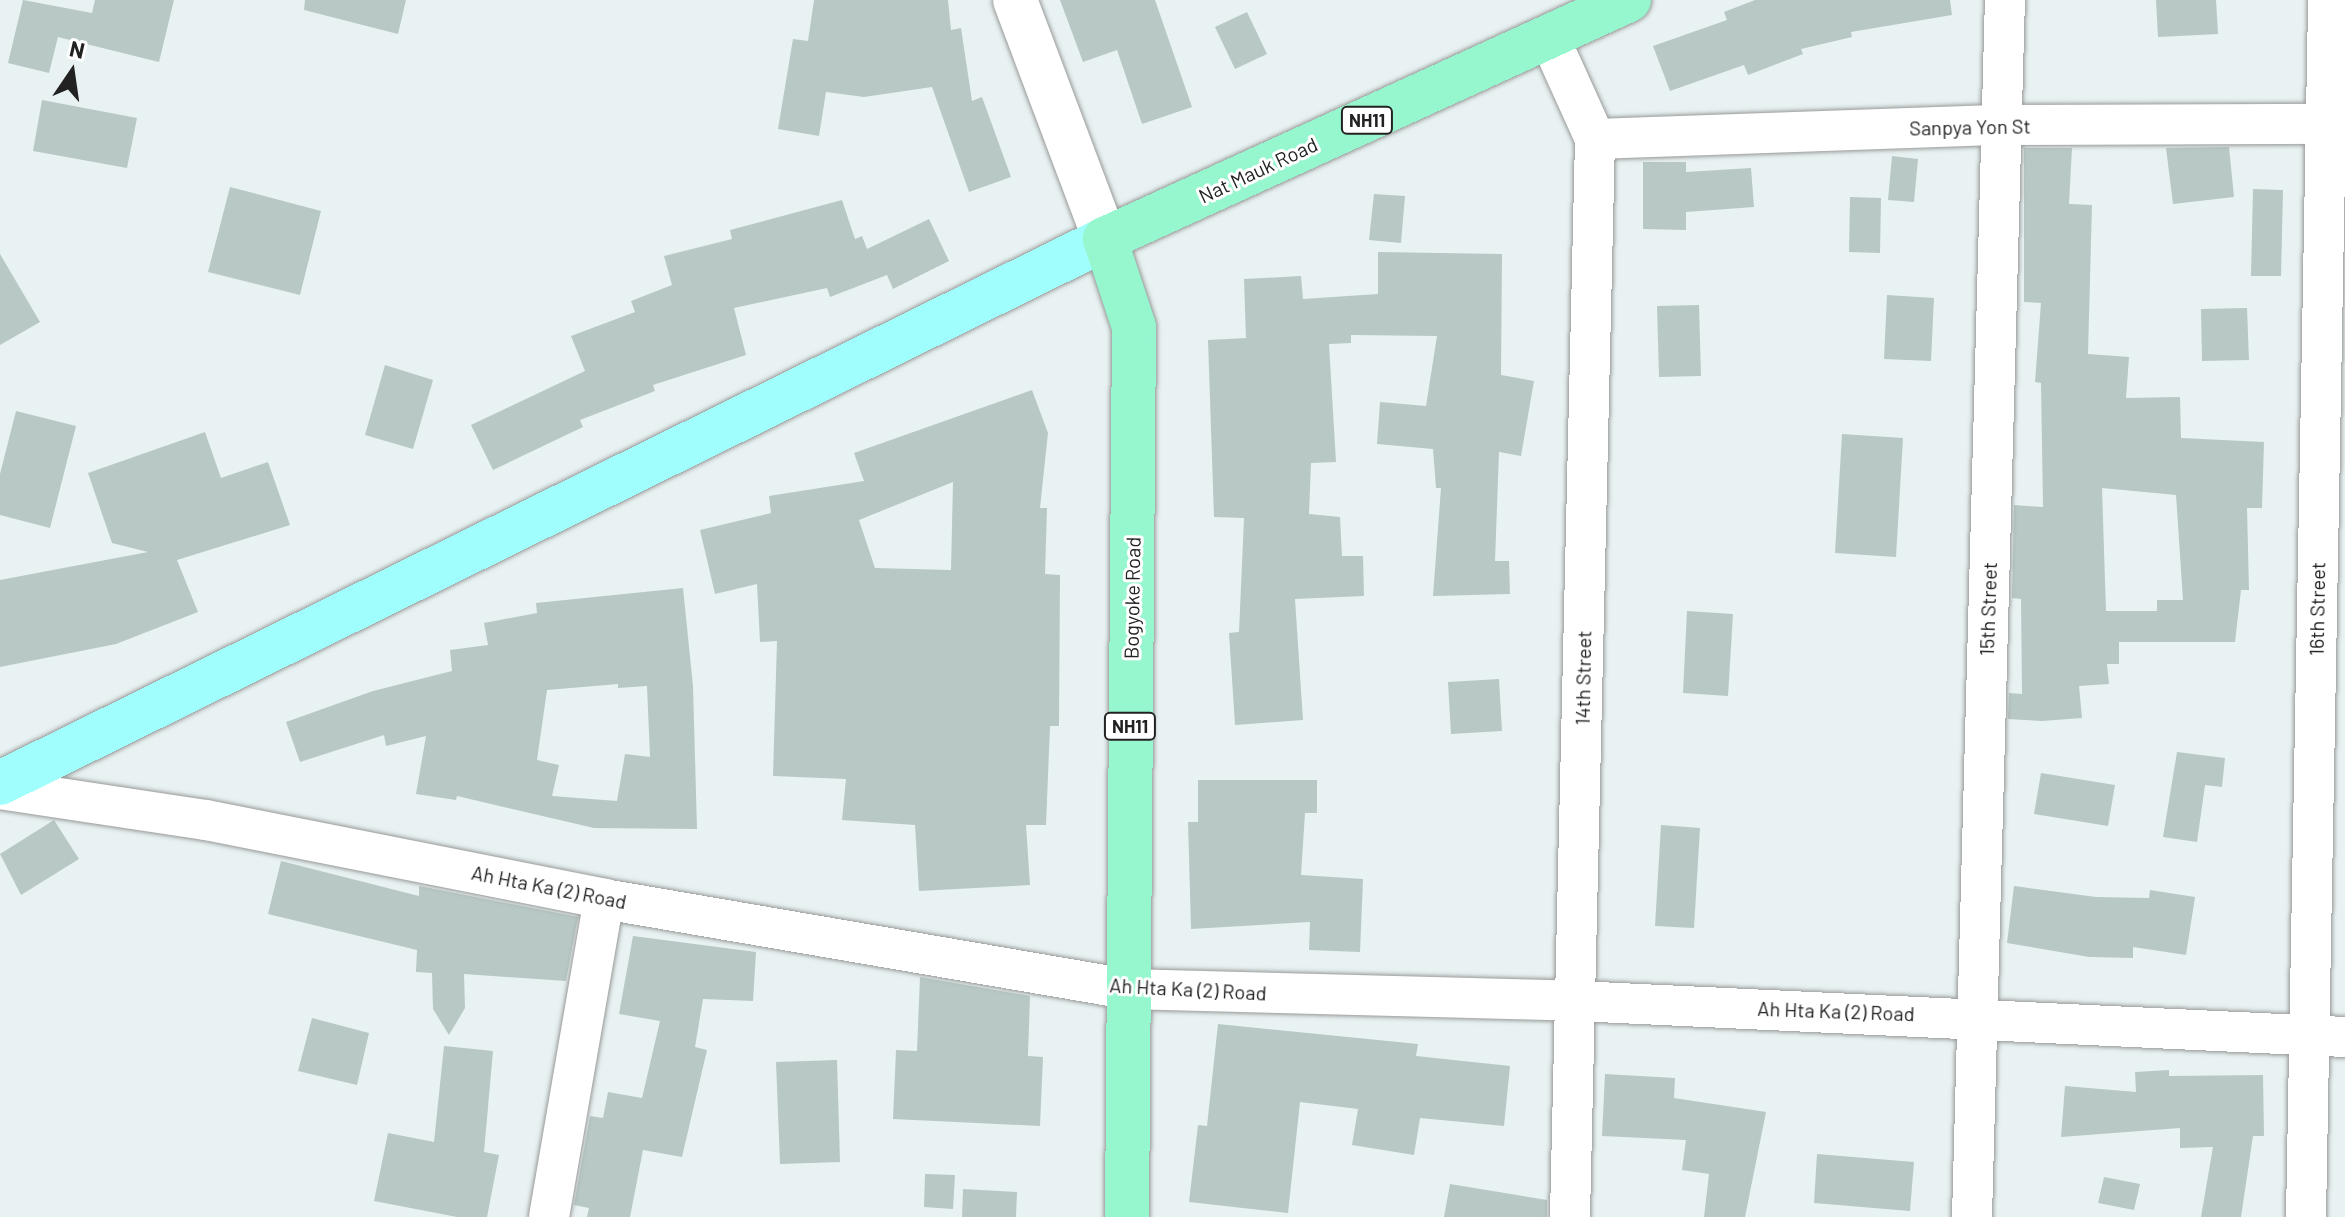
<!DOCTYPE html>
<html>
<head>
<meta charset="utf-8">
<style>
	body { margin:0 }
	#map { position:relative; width:2345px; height:1217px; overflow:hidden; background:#e8f2f2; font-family:Barlow,sans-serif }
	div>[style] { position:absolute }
	.building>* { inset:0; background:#b7c8c5 }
	.roads { filter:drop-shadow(0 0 2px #999) drop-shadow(0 0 2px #999) }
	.minor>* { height:40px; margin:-20px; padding:0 20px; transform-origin:20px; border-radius:20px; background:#fff }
	.tertiary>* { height:44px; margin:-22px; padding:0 22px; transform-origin:22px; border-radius:22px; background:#fff }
	.primary>* { height:44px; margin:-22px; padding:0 22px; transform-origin:22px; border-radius:22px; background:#a0fffc }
	.trunk>* { height:44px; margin:-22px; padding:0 22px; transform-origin:22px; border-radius:22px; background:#96f6ce }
	span { translate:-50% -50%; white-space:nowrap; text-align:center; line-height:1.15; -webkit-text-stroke:6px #fff; paint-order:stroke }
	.shield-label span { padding:2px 6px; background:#fff; border:2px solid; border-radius:6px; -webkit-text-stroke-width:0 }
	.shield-label { font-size:18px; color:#222; font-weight:700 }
	.street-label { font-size:20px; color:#222 }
	.north { position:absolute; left:32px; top:32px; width:80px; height:80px; -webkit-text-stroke:6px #fff; paint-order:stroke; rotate:13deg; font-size:22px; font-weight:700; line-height:32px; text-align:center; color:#222 }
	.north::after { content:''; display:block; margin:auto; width:28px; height:36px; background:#222; clip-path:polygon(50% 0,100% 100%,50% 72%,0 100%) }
</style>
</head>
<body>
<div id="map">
	<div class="building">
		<div style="clip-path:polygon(23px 0,92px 13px,95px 0,174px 0,159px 62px,58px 37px,49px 73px,8px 63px)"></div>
		<div style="clip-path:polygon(305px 0,406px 0,398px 34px,304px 10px)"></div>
		<div style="clip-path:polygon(814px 0,948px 0,951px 30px,961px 28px,972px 101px,982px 97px,1011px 177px,969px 192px,932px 87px,864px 97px,826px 92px,819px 136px,778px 129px,793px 39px,808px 41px)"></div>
		<div style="clip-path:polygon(1060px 0,1155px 0,1192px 107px,1142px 124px,1117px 50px,1083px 62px)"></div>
		<div style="clip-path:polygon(1755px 0,1950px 0,1952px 15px,1851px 32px,1852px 37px,1801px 49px,1803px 54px,1748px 75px,1744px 65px,1670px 91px,1653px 46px,1727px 20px,1724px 12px)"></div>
		<div style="clip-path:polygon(2156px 0,2216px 0,2218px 34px,2158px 37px)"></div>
		<div style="clip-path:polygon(1247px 12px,1267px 54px,1235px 69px,1215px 27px)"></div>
		<div style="clip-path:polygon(42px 100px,137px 118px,127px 168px,33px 151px)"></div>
		<div style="clip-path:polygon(2229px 147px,2234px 197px,2173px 204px,2166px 148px)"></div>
		<div style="clip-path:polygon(evenodd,2024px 148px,2072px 148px,2069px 204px,2092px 205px,2088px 354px,2129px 357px,2126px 398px,2180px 397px,2181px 438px,2264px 442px,2262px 508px,2247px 508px,2249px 590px,2241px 590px,2235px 642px,2119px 642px,2119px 664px,2107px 664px,2109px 684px,2079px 686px,2082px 718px,2042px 721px,2008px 719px,2009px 693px,2022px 694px,2021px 599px,2012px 598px,2014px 505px,2043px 507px,2041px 383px,2035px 382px,2041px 303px,2024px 302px,2024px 148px,2102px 488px,2176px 495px,2183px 600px,2157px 600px,2157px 611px,2106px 611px,2102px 488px)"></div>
		<div style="clip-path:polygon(1892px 156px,1918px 159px,1914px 202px,1888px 200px)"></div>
		<div style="clip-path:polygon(1643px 162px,1686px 162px,1686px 172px,1751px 168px,1754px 207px,1686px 212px,1686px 230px,1643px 229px)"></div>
		<div style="clip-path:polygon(230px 187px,321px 211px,300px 295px,208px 272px)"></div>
		<div style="clip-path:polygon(2253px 189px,2283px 190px,2281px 276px,2251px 276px)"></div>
		<div style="clip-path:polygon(1374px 194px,1405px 196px,1401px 243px,1369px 240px)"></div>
		<div style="clip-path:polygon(1850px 197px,1881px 198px,1880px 253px,1849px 252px)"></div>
		<div style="clip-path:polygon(842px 200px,855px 239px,862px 236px,867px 249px,929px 219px,949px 261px,893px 289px,887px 275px,830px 297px,827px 288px,734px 308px,746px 355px,653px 385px,655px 391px,580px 420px,583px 427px,493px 470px,471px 425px,585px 371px,571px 336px,635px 312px,631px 301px,672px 285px,664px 256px,732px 239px,730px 230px)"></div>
		<div style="clip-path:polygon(1378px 252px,1502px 254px,1501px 375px,1534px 381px,1521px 456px,1499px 452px,1495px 561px,1509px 561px,1510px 594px,1433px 596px,1441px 488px,1436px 488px,1433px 449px,1377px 444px,1380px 402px,1426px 406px,1437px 336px,1351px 335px,1351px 343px,1329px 344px,1336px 462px,1311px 463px,1309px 514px,1340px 517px,1342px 556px,1363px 556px,1364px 596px,1295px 599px,1303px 720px,1235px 725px,1229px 633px,1239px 632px,1244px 518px,1214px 517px,1208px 340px,1246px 338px,1244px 279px,1301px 276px,1303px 299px,1378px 294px)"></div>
		<div style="clip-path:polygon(0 254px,40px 322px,0 345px)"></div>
		<div style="clip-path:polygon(1887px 295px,1934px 298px,1931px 361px,1884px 359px)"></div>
		<div style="clip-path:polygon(1699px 305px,1701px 376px,1659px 377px,1657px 306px)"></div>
		<div style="clip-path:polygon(2247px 308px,2249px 360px,2202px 361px,2201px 309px)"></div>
		<div style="clip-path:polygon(385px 365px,433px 380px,413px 449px,365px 435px)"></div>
		<div style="clip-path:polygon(evenodd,1032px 390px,1048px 433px,1040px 508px,1047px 508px,1045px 574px,1060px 575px,1059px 726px,1050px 726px,1046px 825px,1026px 825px,1030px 885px,919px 891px,915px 825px,842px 820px,846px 779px,773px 776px,777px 641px,760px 642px,757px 584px,715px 594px,700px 530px,771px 513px,769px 496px,864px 481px,854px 453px,1032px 390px,953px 482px,951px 570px,875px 568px,859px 520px,953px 482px)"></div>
		<div style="clip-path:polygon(16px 411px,76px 426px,50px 528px,0 515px,0 474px)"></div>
		<div style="clip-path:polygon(205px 432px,221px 478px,268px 462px,290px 525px,177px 560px,198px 612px,116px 644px,0 667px,0 580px,148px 552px,112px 543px,88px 473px)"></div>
		<div style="clip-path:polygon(1842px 434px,1903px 438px,1896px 557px,1835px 553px)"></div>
		<div style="clip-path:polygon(evenodd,683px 588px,693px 686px,697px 829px,594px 828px,457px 796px,456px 800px,416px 794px,426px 736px,386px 746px,384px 735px,300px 762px,286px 722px,373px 691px,452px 671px,450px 650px,488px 645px,484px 623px,537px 613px,536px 603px,683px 588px,618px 684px,618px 688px,647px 686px,650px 757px,625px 754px,617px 801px,552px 796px,559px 765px,537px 760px,547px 690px,618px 684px)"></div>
		<div style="clip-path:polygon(1687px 611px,1733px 614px,1728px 696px,1683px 693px)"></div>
		<div style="clip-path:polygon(1499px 679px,1502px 731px,1451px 734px,1448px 682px)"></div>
		<div style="clip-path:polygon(2177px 752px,2225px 758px,2222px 787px,2205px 785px,2197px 842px,2163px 837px)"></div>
		<div style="clip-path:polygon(2041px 773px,2115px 785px,2108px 826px,2034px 814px)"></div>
		<div style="clip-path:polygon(1198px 780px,1317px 780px,1317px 813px,1305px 813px,1301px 875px,1363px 879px,1360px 952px,1309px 950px,1310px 922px,1191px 929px,1188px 822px,1198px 822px)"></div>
		<div style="clip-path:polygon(54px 820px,79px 859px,21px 895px,0 854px)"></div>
		<div style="clip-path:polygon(1661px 825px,1700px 828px,1694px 928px,1655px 926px)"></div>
		<div style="clip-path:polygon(281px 861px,419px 896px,419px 886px,578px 917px,566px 981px,464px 974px,465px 1008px,449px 1035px,433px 1009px,432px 973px,416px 972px,417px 950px,268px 914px)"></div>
		<div style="clip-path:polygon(2014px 886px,2096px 897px,2149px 898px,2150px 890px,2195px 897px,2186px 955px,2133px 947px,2133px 958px,2089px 957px,2007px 943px)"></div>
		<div style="clip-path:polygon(633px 936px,756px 952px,753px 1001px,703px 999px,695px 1047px,707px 1050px,682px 1157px,643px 1150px,630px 1217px,587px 1217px,589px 1208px,574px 1205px,590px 1116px,603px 1118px,608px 1092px,642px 1098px,660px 1021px,619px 1014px)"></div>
		<div style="clip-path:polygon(920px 977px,1030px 996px,1028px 1056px,1043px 1057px,1040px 1126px,893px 1119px,896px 1050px,917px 1051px)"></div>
		<div style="clip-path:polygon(312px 1018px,369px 1033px,357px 1085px,298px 1071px)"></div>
		<div style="clip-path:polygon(1218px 1024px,1418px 1044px,1416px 1056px,1510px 1066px,1504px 1126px,1420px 1118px,1414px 1155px,1352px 1145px,1358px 1109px,1300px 1102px,1288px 1213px,1189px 1202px,1198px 1125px,1207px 1126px)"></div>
		<div style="clip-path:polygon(444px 1046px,493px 1051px,484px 1152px,499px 1155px,487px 1217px,457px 1217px,374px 1201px,388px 1133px,434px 1142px)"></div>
		<div style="clip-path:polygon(837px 1060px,840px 1162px,780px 1164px,776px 1062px)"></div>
		<div style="clip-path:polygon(2169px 1070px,2169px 1076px,2263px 1075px,2264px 1136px,2253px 1136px,2241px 1217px,2201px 1217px,2213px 1147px,2180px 1148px,2180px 1128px,2061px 1137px,2065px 1086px,2136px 1092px,2135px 1072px)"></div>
		<div style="clip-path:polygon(1605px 1074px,1675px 1078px,1674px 1098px,1766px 1112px,1745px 1217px,1704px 1217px,1709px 1174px,1682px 1170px,1686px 1140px,1602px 1136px)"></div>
		<div style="clip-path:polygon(1817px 1154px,1914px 1162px,1910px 1211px,1814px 1203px)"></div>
		<div style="clip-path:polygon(925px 1174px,955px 1175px,953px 1209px,924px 1207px)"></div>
		<div style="clip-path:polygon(2104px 1177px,2140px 1184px,2134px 1210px,2098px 1203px)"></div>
		<div style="clip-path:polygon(1450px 1184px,1547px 1200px,1547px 1217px,1444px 1217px)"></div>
		<div style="clip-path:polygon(963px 1189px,1017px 1192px,1016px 1217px,962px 1217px)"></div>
	</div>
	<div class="roads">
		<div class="minor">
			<div style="left:1549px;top:37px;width:112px;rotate:65.7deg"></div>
			<div style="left:1595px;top:139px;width:1078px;rotate:91.33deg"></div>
			<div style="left:1595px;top:139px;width:407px;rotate:-2deg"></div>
			<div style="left:2002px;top:125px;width:343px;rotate:-0.2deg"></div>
			<div style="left:0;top:789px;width:208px;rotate:8.6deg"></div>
			<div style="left:206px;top:820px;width:406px;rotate:11.2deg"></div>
			<div style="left:604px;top:899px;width:531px;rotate:9.76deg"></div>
			<div style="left:1127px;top:989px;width:449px;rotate:1.5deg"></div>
			<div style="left:1576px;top:1001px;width:770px;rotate:2.68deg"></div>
			<div style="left:549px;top:1217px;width:323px;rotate:-80.2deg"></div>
			<div style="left:1972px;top:1217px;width:1217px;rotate:-88.45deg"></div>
			<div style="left:2306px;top:1217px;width:1217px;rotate:-88.96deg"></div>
		</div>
		<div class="tertiary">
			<div style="left:1015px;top:0;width:255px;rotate:69.4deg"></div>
		</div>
		<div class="primary">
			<div style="left:0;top:783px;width:1232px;rotate:-26.21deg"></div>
		</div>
		<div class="trunk">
			<div style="left:1127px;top:1217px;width:890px;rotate:-89.55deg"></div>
			<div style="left:1134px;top:327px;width:93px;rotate:-108.2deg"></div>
			<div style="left:1105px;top:239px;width:576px;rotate:-24.52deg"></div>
		</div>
	</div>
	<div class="shield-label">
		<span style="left:1367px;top:120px">NH11</span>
		<span style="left:1130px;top:726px">NH11</span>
	</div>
	<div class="street-label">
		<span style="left:1970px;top:127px;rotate:-1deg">Sanpya Yon St</span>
		<span style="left:1258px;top:170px;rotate:-25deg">Nat Mauk Road</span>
		<span style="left:1132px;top:598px;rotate:-89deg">Bogyoke Road</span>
		<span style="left:1988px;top:609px;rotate:-88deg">15th Street</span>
		<span style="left:2317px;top:609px;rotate:-89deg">16th Street</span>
		<span style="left:1583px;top:678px;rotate:-89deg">14th Street</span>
		<span style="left:549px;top:887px;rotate:11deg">Ah Hta Ka (2) Road</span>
		<span style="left:1188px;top:989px;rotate:3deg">Ah Hta Ka (2) Road</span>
		<span style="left:1836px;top:1011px;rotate:2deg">Ah Hta Ka (2) Road</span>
	</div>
	<div class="north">N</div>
</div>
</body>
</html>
